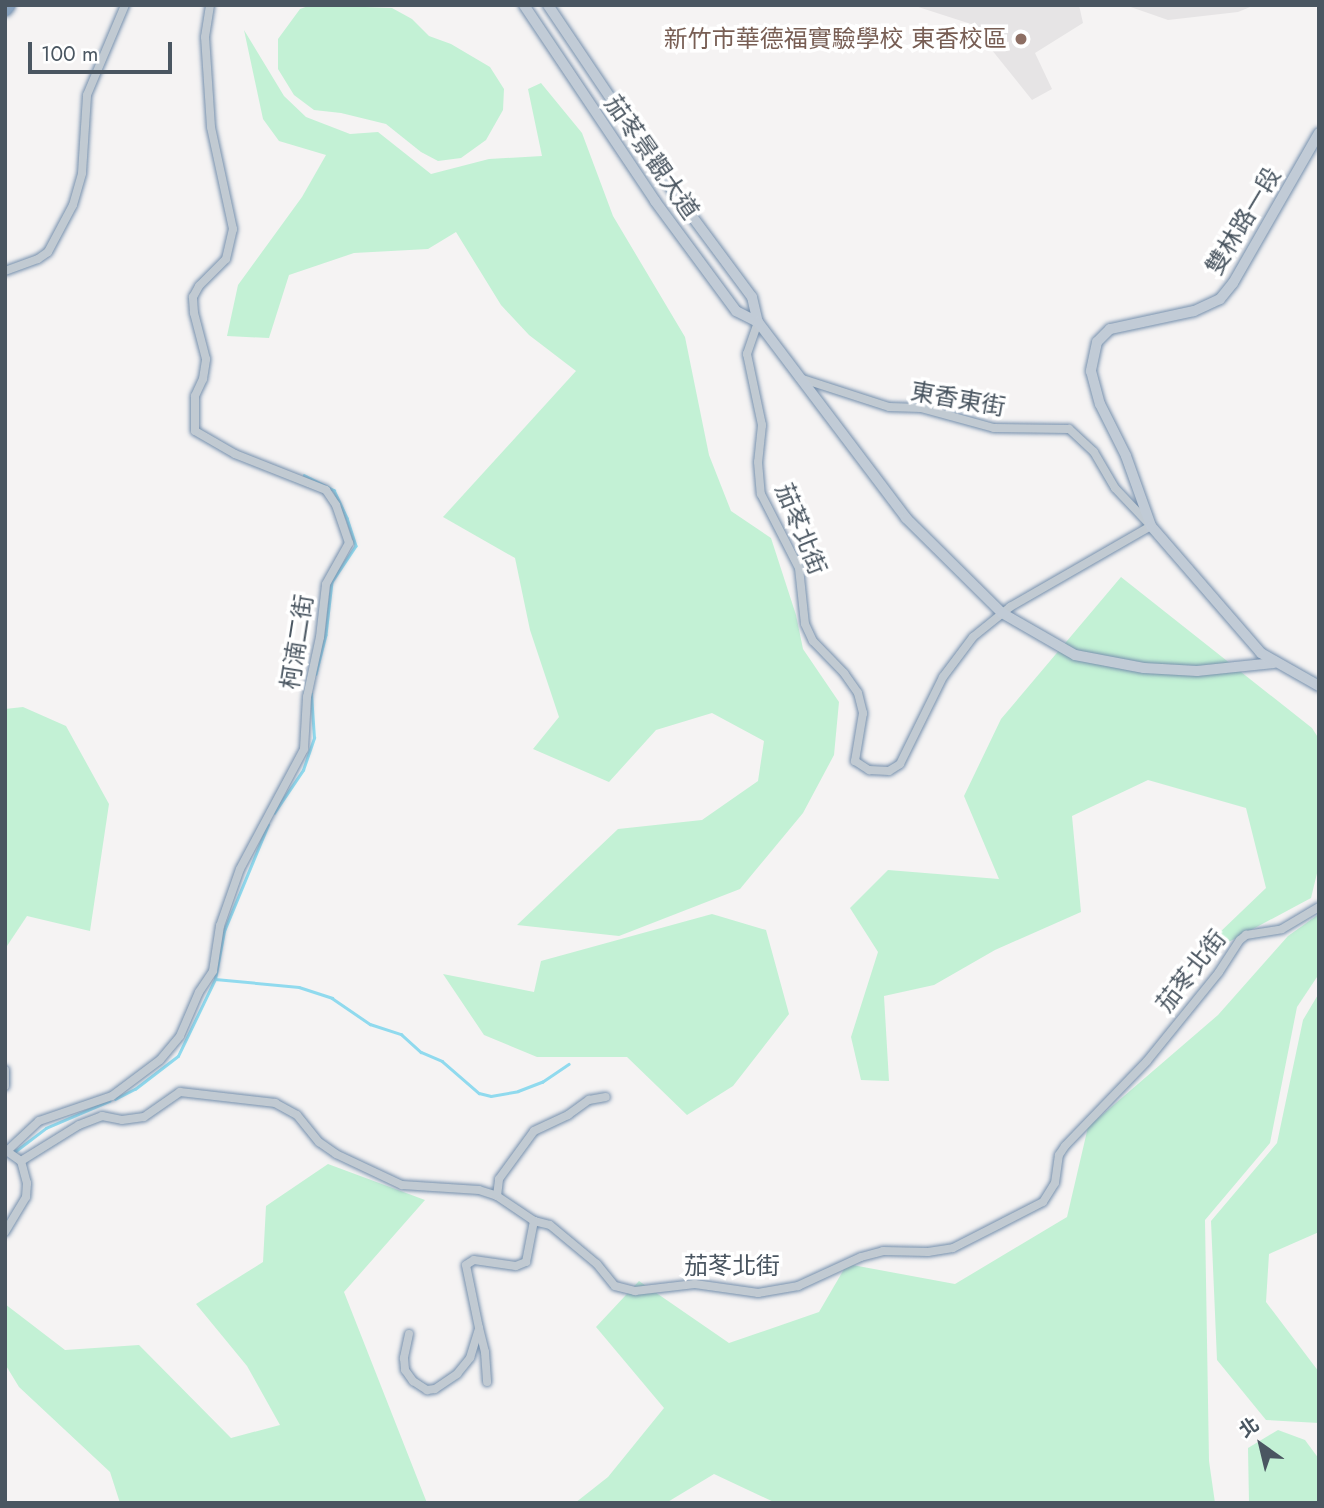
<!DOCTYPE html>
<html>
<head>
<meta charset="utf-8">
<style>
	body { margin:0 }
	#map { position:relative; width:1324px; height:1508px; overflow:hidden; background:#f5f3f3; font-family:Jost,"Noto Sans TC",sans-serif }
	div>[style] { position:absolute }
	.education>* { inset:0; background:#e6e4e5 }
	.green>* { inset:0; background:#c3f1d5 }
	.stream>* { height:2.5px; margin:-1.25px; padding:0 1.25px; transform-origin:1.25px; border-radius:1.25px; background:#90daee }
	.roads { filter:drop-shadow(0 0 2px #7690ad) drop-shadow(0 0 2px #7690ad) }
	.street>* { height:8px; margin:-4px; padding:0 4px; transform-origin:4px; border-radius:4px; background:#c1cad2 }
	.secondary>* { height:10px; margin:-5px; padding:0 5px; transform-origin:5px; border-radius:5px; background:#c1cbd6 }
	.highway>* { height:14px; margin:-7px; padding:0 7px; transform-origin:7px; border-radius:7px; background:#8ba5c1 }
	.dots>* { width:19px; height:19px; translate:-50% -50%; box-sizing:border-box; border:4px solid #fff; border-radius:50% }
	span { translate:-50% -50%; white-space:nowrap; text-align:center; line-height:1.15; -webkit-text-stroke:7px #fff; paint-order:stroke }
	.education-label { font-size:24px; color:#785e54 }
	.right { translate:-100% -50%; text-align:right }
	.street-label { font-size:24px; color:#4a5661 }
	.frame { position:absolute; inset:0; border:7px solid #4a5661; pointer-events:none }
	.north { position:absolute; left:1226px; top:1410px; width:70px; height:70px; -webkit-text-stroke:5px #fff; paint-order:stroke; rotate:326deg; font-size:19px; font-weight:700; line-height:28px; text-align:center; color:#4a5661 }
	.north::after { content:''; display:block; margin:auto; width:24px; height:32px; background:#4a5661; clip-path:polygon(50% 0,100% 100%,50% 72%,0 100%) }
	.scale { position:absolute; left:28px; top:42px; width:144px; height:32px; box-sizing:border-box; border:4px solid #4a5661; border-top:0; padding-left:9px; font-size:21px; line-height:24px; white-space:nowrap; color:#4a5661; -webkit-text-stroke:5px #fff; paint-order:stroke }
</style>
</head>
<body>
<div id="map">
	<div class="education">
		<div style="clip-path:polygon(912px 5px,1079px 5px,1083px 23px,1035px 53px,1052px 89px,1032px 100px,971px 24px)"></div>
		<div style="clip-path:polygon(1125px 5px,1255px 5px,1238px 12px,1168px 20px)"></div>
	</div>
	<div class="green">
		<div style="clip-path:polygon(311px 5px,392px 8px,412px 19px,429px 36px,451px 44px,490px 67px,504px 89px,503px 110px,486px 140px,461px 158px,438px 161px,421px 152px,386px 124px,341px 113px,314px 110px,294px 95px,278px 69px,278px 39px,300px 9px)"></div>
		<div style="clip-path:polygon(244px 30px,284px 96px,306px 117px,350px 134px,378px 132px,431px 174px,489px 159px,542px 156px,528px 89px,541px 83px,582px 133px,613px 216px,685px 337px,709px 455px,731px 511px,771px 538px,796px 615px,803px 649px,839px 702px,834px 755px,803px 813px,740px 889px,619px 936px,517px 925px,618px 829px,702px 820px,758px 781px,764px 741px,712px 713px,656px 730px,609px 782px,533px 749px,559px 717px,530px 630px,515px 558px,443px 517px,576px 371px,529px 335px,501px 305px,456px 232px,428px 249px,354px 253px,289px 275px,269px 338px,227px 336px,238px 285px,302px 197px,326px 155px,279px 141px,263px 119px)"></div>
		<div style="clip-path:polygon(1121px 577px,1312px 728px,1319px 739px,1319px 865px,1311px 898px,1225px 944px,1183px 995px,1176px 996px,1175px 988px,1193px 958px,1266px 888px,1246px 808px,1148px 780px,1072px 816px,1081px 912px,995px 950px,934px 985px,884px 996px,889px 1081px,861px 1080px,851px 1037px,878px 952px,850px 908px,888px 870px,999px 879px,964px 796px,1001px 719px)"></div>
		<div style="clip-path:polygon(23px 707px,66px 726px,109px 804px,90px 931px,27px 916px,5px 949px,5px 709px)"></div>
		<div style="clip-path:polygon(712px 914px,766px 930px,789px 1014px,733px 1086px,687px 1115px,627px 1057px,537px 1057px,484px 1035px,443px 974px,534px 992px,541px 961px)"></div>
		<div style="clip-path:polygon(1319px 914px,1319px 974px,1297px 1007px,1270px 1143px,1205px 1220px,1209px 1461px,1215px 1503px,776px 1503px,714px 1474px,666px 1503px,575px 1503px,608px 1477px,664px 1408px,596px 1327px,639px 1281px,729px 1343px,819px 1312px,847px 1264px,955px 1284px,1067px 1217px,1088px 1127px,1218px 1015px,1288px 936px)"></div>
		<div style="clip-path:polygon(1319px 993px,1319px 1232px,1269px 1254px,1266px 1302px,1319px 1372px,1319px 1423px,1266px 1420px,1217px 1360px,1211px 1221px,1277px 1143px,1303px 1020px)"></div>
		<div style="clip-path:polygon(328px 1164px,425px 1200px,344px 1292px,427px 1503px,120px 1503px,110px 1472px,19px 1387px,5px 1364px,5px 1304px,65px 1350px,139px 1345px,231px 1438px,280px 1425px,247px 1366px,196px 1304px,263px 1262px,266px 1206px)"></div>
		<div style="clip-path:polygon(1278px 1430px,1305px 1440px,1319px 1459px,1319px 1503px,1249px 1503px,1248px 1448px)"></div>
	</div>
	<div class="stream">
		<div style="left:304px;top:475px;width:34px;rotate:27deg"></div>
		<div style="left:334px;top:490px;width:31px;rotate:65deg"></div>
		<div style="left:347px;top:518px;width:29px;rotate:72deg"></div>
		<div style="left:356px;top:546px;width:43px;rotate:123.7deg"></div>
		<div style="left:332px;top:582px;width:53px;rotate:96.5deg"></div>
		<div style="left:326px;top:635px;width:40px;rotate:104.4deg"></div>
		<div style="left:274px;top:813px;width:52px;rotate:-56deg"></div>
		<div style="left:303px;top:770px;width:34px;rotate:-71deg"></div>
		<div style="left:314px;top:738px;width:44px;rotate:-93.9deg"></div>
		<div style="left:215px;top:979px;width:84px;rotate:5.4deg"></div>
		<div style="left:299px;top:987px;width:35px;rotate:18deg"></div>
		<div style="left:332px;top:998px;width:46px;rotate:34.4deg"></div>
		<div style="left:370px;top:1024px;width:33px;rotate:18deg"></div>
		<div style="left:401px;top:1034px;width:27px;rotate:42deg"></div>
		<div style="left:421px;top:1052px;width:23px;rotate:23deg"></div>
		<div style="left:442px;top:1061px;width:49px;rotate:40.9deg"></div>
		<div style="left:479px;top:1093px;width:12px;rotate:14deg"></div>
		<div style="left:491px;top:1096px;width:27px;rotate:-10deg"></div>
		<div style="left:518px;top:1091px;width:26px;rotate:-21deg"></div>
		<div style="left:542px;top:1082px;width:32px;rotate:-34deg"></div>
		<div style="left:115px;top:1099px;width:22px;rotate:-27deg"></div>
		<div style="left:135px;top:1089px;width:54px;rotate:-37.5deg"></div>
		<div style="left:178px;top:1056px;width:85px;rotate:-64.3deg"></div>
		<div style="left:215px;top:979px;width:49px;rotate:-79.4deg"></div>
		<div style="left:224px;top:931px;width:115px;rotate:-67.5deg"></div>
		<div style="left:13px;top:1153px;width:41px;rotate:-37.1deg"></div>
		<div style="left:46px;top:1128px;width:69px;rotate:-23.2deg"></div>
	</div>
	<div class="roads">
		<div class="street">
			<div style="left:5px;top:271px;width:35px;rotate:-20deg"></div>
			<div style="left:38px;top:259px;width:12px;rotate:-35deg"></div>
			<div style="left:48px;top:252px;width:53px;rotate:-62deg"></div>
			<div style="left:73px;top:205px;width:33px;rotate:-74deg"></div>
			<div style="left:82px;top:173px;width:78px;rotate:-86.3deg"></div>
			<div style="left:87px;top:95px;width:98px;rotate:-67.1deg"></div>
			<div style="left:758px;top:322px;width:34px;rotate:109deg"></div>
			<div style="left:747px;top:354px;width:73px;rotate:78.1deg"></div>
			<div style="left:762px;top:425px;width:37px;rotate:96deg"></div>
			<div style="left:758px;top:462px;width:32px;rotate:85deg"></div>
			<div style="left:761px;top:494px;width:83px;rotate:62.8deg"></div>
			<div style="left:799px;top:568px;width:56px;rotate:83.9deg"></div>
			<div style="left:805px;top:624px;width:19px;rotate:65deg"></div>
			<div style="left:813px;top:641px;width:45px;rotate:45.9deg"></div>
			<div style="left:844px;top:673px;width:24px;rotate:55deg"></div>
			<div style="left:858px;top:693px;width:21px;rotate:76deg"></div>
			<div style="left:863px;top:713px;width:49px;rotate:99.5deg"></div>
			<div style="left:855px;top:761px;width:17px;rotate:33deg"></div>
			<div style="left:869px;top:770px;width:20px;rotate:3deg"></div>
			<div style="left:889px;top:771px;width:13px;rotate:-32deg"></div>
			<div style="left:900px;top:764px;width:97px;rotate:-63.7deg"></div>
			<div style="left:943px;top:677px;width:50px;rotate:-53.1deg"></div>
			<div style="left:973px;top:637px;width:48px;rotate:-39deg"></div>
			<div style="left:1010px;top:607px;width:163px;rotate:-29.9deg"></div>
			<div style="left:1151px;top:526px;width:52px;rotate:-133.5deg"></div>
			<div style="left:1115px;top:488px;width:42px;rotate:-120.3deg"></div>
			<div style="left:1094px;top:452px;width:34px;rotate:-137deg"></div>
			<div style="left:1069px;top:429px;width:75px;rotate:-179.2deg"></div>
			<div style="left:994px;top:428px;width:76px;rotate:-164.7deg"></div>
			<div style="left:921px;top:408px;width:32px;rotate:-178deg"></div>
			<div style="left:889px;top:407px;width:94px;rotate:-162deg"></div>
			<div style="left:5px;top:1070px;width:16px;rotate:90deg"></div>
			<div style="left:5px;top:1150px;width:19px;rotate:35deg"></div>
			<div style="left:21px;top:1161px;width:23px;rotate:75deg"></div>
			<div style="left:27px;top:1183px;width:14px;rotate:94deg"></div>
			<div style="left:26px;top:1197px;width:41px;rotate:121deg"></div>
			<div style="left:7px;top:1151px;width:44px;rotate:-43.2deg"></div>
			<div style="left:39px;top:1121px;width:77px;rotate:-18.9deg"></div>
			<div style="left:112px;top:1096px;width:60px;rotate:-36.9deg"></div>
			<div style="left:160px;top:1060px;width:31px;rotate:-50deg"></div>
			<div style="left:180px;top:1036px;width:48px;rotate:-66.6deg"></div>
			<div style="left:199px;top:992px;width:25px;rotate:-56deg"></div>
			<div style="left:213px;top:971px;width:46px;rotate:-81.2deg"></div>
			<div style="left:220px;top:926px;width:60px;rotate:-70.7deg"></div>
			<div style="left:240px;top:869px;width:136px;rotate:-61.9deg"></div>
			<div style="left:304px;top:749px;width:52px;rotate:-86.7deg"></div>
			<div style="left:307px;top:697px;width:61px;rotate:-77.8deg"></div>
			<div style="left:320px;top:637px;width:53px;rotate:-83.5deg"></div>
			<div style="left:326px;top:584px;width:47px;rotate:-60.7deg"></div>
			<div style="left:349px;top:543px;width:40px;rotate:-108.9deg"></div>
			<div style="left:336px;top:505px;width:18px;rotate:-124deg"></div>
			<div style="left:326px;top:490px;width:98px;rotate:-158.4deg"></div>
			<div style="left:235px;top:454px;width:46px;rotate:-150.1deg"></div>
			<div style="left:195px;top:431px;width:35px;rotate:-90deg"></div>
			<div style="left:195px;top:396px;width:19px;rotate:-65deg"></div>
			<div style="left:203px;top:379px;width:20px;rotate:-81deg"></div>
			<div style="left:206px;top:359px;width:48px;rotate:-104.6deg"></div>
			<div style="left:194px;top:313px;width:16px;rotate:-94deg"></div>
			<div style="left:193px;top:297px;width:13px;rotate:-61deg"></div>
			<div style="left:199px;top:286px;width:38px;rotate:-45deg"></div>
			<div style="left:226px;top:259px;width:31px;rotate:-77deg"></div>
			<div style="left:233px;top:229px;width:104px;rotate:-102.2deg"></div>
			<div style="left:211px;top:127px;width:90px;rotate:-93.8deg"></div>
			<div style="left:205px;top:37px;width:32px;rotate:-81deg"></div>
			<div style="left:21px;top:1161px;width:68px;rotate:-31.8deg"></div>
			<div style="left:79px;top:1125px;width:25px;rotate:-21deg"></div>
			<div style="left:102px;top:1116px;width:20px;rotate:11deg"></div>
			<div style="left:122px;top:1120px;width:22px;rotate:-8deg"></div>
			<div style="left:144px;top:1117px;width:44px;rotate:-34.8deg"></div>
			<div style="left:180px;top:1092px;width:96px;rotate:6.6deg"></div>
			<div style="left:275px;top:1103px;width:25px;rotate:29deg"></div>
			<div style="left:297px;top:1115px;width:35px;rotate:51deg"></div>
			<div style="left:319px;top:1142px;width:21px;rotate:35deg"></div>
			<div style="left:336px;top:1154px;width:73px;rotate:25.2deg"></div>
			<div style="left:402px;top:1185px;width:77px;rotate:3.7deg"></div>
			<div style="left:479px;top:1190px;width:19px;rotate:18deg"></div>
			<div style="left:497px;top:1196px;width:45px;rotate:34deg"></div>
			<div style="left:534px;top:1221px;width:16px;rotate:14deg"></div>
			<div style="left:550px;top:1225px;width:61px;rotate:39.7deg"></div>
			<div style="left:597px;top:1264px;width:28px;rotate:51deg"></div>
			<div style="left:615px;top:1286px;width:21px;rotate:14deg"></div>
			<div style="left:635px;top:1291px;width:60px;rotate:-6.7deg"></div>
			<div style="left:695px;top:1284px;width:64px;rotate:8.1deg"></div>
			<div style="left:758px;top:1293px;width:41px;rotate:-9.9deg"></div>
			<div style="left:798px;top:1286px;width:69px;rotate:-24.7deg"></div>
			<div style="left:861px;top:1257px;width:23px;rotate:-15deg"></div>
			<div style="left:883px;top:1251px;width:45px;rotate:1.3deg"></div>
			<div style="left:928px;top:1252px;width:25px;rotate:-9deg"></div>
			<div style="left:953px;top:1248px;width:101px;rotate:-27.1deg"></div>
			<div style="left:1043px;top:1202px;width:22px;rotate:-58deg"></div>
			<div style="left:1055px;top:1183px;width:28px;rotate:-82deg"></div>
			<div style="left:1059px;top:1155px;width:11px;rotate:-56deg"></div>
			<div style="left:1065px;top:1146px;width:118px;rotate:-46deg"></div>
			<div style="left:1147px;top:1061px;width:114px;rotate:-51deg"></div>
			<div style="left:1219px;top:972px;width:38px;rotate:-57deg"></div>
			<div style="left:1240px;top:940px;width:8px;rotate:-40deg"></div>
			<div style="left:1246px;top:935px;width:36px;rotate:-9deg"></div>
			<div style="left:1282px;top:929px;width:43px;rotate:-30.7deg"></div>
			<div style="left:497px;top:1196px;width:17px;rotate:-83deg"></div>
			<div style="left:499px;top:1179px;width:59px;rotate:-53.9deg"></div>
			<div style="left:534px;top:1131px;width:38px;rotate:-25deg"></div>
			<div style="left:568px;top:1115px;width:26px;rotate:-36deg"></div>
			<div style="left:589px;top:1100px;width:17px;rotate:-10deg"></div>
			<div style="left:479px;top:1328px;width:25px;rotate:76deg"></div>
			<div style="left:485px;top:1352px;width:30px;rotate:86deg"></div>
			<div style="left:409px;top:1334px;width:25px;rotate:102deg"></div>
			<div style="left:404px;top:1358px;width:12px;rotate:85deg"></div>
			<div style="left:405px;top:1370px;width:14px;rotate:54deg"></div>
			<div style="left:413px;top:1381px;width:17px;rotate:33deg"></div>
			<div style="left:427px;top:1390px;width:8px;rotate:-7deg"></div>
			<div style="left:435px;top:1389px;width:27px;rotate:-34deg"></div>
			<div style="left:457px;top:1374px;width:21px;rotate:-51deg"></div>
			<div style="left:470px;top:1358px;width:31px;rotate:-73deg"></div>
			<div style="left:479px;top:1328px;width:64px;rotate:-101.7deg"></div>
			<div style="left:466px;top:1265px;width:9px;rotate:-32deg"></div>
			<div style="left:474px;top:1260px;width:42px;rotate:8.1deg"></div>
			<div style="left:516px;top:1266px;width:11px;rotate:-22deg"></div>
			<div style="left:526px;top:1262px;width:42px;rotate:-79deg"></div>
		</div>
		<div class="secondary">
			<div style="left:524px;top:5px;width:236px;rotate:56.2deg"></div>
			<div style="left:655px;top:201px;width:137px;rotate:53.6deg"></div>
			<div style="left:736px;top:311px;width:25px;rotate:27deg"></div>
			<div style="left:548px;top:5px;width:220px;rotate:56.1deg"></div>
			<div style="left:671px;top:188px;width:136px;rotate:53.4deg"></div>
			<div style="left:752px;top:297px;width:26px;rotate:77deg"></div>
			<div style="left:758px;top:322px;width:246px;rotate:52.9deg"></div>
			<div style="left:906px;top:518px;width:135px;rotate:44.7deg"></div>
			<div style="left:1002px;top:613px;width:84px;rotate:29.9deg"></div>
			<div style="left:1075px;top:655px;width:70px;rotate:10.7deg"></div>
			<div style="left:1144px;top:668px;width:53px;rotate:3.2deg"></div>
			<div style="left:1197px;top:671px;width:77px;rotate:-5.9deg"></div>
			<div style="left:1319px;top:133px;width:173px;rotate:119.8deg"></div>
			<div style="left:1233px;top:283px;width:21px;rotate:129deg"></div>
			<div style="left:1220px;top:299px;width:29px;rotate:155deg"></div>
			<div style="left:1194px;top:311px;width:86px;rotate:167.9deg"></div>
			<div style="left:1110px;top:329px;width:18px;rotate:135deg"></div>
			<div style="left:1097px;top:342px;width:30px;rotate:102deg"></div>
			<div style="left:1091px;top:371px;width:34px;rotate:75deg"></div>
			<div style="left:1100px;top:404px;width:58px;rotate:63.4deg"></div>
			<div style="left:1126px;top:456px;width:74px;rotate:70.3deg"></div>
			<div style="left:1151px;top:526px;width:168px;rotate:49.1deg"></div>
			<div style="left:1261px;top:653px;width:67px;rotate:29.6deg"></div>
		</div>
		<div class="highway">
			<div style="left:5px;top:9px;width:5px;rotate:-53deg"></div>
		</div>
	</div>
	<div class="dots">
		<div style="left:1021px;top:39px;background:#8d6e63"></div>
	</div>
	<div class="education-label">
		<span class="right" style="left:1007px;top:39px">新竹市華德福實驗學校 東香校區</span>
	</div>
	<div class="street-label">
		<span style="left:652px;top:157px;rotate:55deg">茄苳景觀大道</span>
		<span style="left:1243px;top:221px;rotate:-59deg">雙林路一段</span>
		<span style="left:958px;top:399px;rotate:10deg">東香東街</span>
		<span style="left:801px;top:529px;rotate:68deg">茄苳北街</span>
		<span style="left:297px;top:642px;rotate:-81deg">柯湳二街</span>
		<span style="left:1191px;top:971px;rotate:-52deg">茄苳北街</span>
		<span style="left:732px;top:1266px">茄苳北街</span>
	</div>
	<div class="frame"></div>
	<div class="north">北</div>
	<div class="scale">100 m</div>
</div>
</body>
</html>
